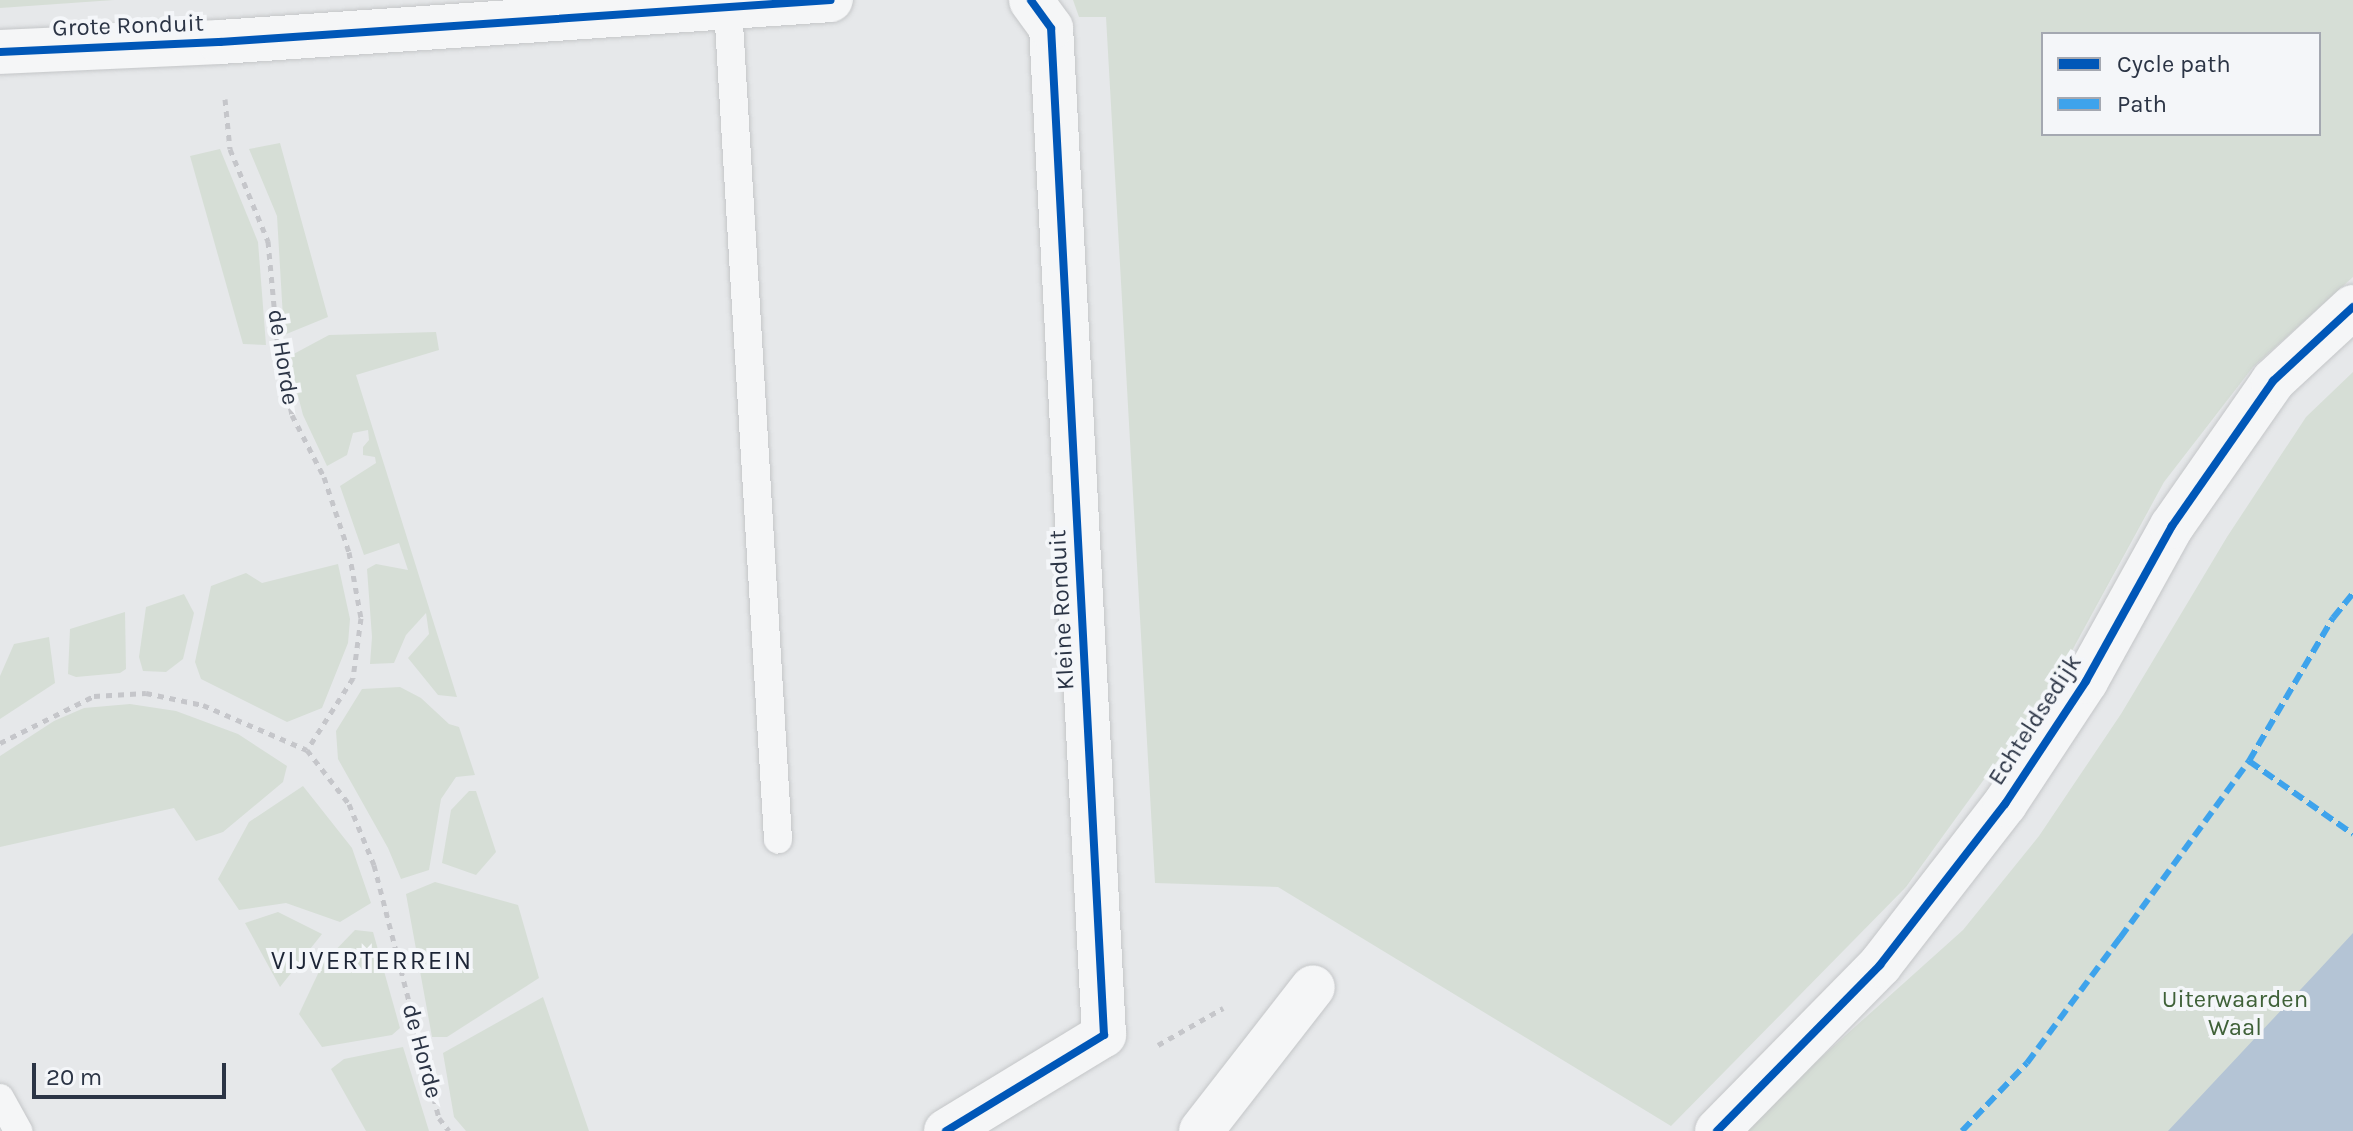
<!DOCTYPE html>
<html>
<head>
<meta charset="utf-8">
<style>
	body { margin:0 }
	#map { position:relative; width:2353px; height:1131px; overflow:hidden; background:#e6e8ea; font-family:Karla,sans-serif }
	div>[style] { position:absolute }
	.green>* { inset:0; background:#d6ded6 }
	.water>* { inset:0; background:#b4c4d5 }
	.path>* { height:5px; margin-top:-2.5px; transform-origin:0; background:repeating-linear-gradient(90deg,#c5c6ca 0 6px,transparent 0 12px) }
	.roads { filter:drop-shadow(0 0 2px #c4c6c8) drop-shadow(0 0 2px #c4c6c8) }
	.lane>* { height:28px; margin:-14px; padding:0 14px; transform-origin:14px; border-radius:14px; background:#f5f6f7 }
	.street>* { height:44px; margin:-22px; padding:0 22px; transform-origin:22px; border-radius:22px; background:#f5f6f7 }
	.quiet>* { height:6px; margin-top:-3px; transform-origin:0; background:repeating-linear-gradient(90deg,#3ea3ec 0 12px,transparent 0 18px) }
	.cycleway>* { height:8px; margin:-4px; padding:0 4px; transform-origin:4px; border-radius:4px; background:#0057b8 }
	span { translate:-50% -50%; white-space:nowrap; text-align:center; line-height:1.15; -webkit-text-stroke:8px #f4f6f9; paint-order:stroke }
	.street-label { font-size:24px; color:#2b3445 }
	.park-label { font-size:24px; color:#3f6138 }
	.neighbourhood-label { font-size:26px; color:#1d2536; letter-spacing:2px }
	.legend { position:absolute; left:2041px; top:32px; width:280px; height:104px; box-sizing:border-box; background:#f4f6f9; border:2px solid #a4a8b1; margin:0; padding:10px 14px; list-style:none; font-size:24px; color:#2b3445 }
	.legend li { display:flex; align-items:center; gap:16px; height:40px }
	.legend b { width:40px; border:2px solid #a4a8b1 }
	.scale { position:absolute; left:32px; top:1063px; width:194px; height:36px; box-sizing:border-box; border:4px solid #2b3445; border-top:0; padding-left:10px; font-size:24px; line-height:28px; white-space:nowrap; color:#2b3445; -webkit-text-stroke:6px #f4f6f9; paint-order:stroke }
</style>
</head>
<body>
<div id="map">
	<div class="green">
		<div style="clip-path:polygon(0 0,114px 0,0 8px)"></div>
		<div style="clip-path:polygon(evenodd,1073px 0,2353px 0,2353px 277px,2253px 367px,2164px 482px,2056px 680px,1906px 887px,1671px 1126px,1278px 887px,1155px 883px,1106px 17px,1079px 17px,1073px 0,2319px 34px,2319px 134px,2043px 134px,2043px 34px,2319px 34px)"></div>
		<div style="clip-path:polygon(280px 143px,328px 317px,284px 335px,277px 216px,249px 149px)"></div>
		<div style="clip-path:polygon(220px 149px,258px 242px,266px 345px,243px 344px,190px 156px)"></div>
		<div style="clip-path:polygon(436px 332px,439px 350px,356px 375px,457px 697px,438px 695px,408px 658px,429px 634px,426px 613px,406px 635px,394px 663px,370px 664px,372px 637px,367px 569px,376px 564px,408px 570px,399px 543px,364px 555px,340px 486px,376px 463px,375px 457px,363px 455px,363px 447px,369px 440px,368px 430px,353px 433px,347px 455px,327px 466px,303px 415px,288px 357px,329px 335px)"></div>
		<div style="clip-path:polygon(2353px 372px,2353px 1131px,1739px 1131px,1963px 930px,2039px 836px,2121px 714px,2227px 537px,2306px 417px)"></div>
		<div style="clip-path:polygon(338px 564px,350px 619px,348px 643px,322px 708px,287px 722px,201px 679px,195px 662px,211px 586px,246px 573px,262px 583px)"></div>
		<div style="clip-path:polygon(184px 594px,194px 613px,183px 659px,166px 672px,143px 671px,139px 657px,146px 607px)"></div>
		<div style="clip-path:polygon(125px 612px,126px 669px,120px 673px,76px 677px,68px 674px,70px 629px)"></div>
		<div style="clip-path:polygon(49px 637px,55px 683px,0 719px,0 676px,14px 644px)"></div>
		<div style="clip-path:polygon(400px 687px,421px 698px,449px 724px,459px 727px,475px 775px,456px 777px,441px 799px,429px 870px,401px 879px,388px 848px,338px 759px,336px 731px,362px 689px)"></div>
		<div style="clip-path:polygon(130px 704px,176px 711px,238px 734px,287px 766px,283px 782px,223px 832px,196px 841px,174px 808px,0 847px,0 756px,54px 721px,84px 708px)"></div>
		<div style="clip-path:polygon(303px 786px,352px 848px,371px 903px,340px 922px,286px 903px,239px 910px,218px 879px,249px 822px)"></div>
		<div style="clip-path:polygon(469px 791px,476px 791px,496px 852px,476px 875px,442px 863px,451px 810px)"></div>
		<div style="clip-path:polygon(435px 882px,518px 905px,539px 978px,447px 1037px,432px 1037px,406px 894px)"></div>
		<div style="clip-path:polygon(278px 912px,322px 934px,280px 987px,245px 923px)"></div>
		<div style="clip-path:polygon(355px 930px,373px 932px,400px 1028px,392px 1035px,322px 1047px,299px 1014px,323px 963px)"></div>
		<div style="clip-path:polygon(543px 997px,589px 1131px,466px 1131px,454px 1117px,443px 1053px)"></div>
		<div style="clip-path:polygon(403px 1047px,429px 1131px,366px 1131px,331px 1069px,344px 1059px)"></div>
	</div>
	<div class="water">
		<div style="clip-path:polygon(2353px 933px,2353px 1131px,2168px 1131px,2316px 973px)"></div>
	</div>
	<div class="path">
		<div style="left:225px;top:99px;width:50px;rotate:84.3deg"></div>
		<div style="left:230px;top:149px;width:100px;rotate:67.6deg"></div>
		<div style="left:268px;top:241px;width:108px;rotate:84.7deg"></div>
		<div style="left:278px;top:349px;width:67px;rotate:78deg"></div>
		<div style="left:292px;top:415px;width:70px;rotate:62.7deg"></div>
		<div style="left:324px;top:477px;width:79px;rotate:71.6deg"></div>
		<div style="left:349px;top:552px;width:67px;rotate:79.7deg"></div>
		<div style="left:361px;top:618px;width:61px;rotate:97.6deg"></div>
		<div style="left:353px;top:678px;width:85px;rotate:122.6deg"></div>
		<div style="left:0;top:743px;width:105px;rotate:-26.6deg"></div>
		<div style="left:94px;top:696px;width:52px;rotate:-3.3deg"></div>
		<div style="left:146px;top:693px;width:58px;rotate:11.9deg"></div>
		<div style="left:203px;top:705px;width:113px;rotate:23.4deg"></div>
		<div style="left:307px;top:750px;width:68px;rotate:52.1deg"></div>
		<div style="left:349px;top:804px;width:66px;rotate:67.7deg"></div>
		<div style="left:374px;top:865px;width:261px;rotate:75.6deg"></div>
		<div style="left:439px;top:1118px;width:16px;rotate:52deg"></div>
		<div style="left:1158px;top:1045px;width:75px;rotate:-29.6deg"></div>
	</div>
	<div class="roads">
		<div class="lane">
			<div style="left:728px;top:7px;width:834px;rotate:86.56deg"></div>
			<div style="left:0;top:1098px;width:38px;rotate:61deg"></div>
		</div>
		<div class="street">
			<div style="left:0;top:52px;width:220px;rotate:-2.6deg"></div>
			<div style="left:220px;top:42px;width:612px;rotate:-3.93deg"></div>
			<div style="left:946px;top:1131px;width:185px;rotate:-31.3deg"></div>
			<div style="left:1104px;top:1035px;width:1008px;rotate:-93.01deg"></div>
			<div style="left:1051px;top:28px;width:34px;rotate:-126deg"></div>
			<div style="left:1201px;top:1131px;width:182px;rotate:-52.1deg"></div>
			<div style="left:1717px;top:1131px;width:233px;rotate:-45.5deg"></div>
			<div style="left:1880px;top:965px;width:204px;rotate:-52.2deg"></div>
			<div style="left:2005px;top:804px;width:147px;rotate:-56.6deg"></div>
			<div style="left:2086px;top:681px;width:177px;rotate:-61deg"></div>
			<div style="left:2172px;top:526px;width:177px;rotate:-55.1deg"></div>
			<div style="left:2273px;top:381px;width:109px;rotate:-42.8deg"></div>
		</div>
	</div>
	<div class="quiet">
		<div style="left:2249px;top:761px;width:127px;rotate:35.1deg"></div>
		<div style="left:1962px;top:1131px;width:94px;rotate:-46.3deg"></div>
		<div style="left:2027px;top:1063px;width:156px;rotate:-53.4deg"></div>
		<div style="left:2120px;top:938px;width:219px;rotate:-53.9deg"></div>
		<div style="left:2249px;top:761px;width:166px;rotate:-59.6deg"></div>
		<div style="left:2333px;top:618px;width:32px;rotate:-51deg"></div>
	</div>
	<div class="cycleway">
		<div style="left:0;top:52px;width:220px;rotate:-2.6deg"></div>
		<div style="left:220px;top:42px;width:612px;rotate:-3.93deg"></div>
		<div style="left:946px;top:1131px;width:185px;rotate:-31.3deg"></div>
		<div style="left:1104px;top:1035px;width:1008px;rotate:-93.01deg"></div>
		<div style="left:1051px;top:28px;width:34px;rotate:-126deg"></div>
		<div style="left:1717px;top:1131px;width:233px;rotate:-45.5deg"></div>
		<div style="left:1880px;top:965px;width:204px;rotate:-52.2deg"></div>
		<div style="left:2005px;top:804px;width:147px;rotate:-56.6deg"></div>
		<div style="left:2086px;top:681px;width:177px;rotate:-61deg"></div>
		<div style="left:2172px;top:526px;width:177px;rotate:-55.1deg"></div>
		<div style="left:2273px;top:381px;width:109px;rotate:-42.8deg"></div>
	</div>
	<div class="street-label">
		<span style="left:128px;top:26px;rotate:-2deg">Grote Ronduit</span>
		<span style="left:283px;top:357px;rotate:81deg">de Horde</span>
		<span style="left:1062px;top:610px;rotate:-93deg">Kleine Ronduit</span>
		<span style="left:2035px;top:720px;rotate:-57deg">Echteldsedijk</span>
		<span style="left:422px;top:1051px;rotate:75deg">de Horde</span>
	</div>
	<div class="park-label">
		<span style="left:2235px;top:1014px">Uiterwaarden<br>Waal</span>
	</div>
	<div class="neighbourhood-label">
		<span style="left:372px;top:961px">VIJVERTERREIN</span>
	</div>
	<ul class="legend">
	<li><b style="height:10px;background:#0057b8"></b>Cycle path</li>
	<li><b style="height:10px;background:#3ea3ec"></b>Path</li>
	</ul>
	<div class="scale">20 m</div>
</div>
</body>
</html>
